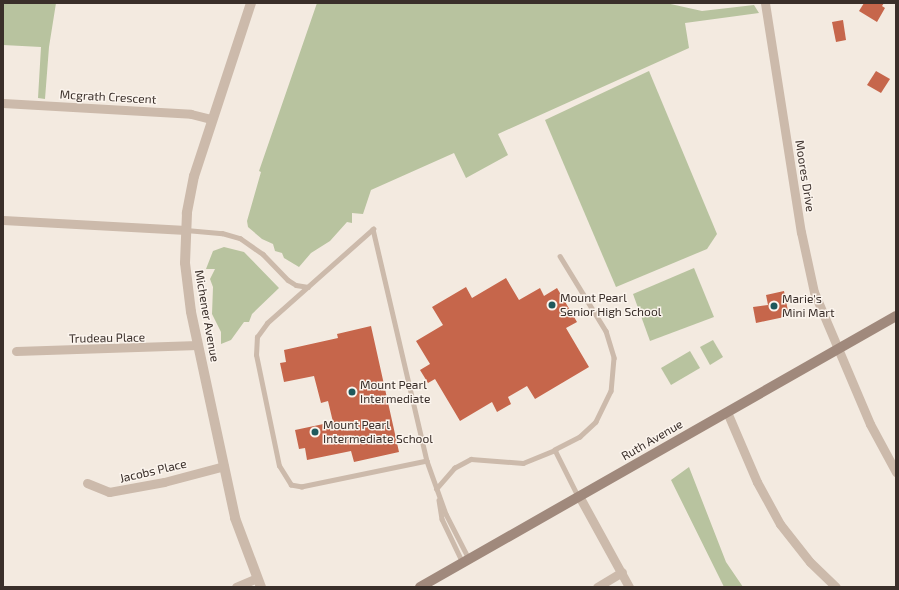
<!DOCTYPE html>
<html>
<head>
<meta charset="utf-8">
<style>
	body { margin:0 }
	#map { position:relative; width:899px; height:590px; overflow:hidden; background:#f3eae0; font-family:"Exo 2",sans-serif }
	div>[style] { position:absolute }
	.green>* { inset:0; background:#b8c39f }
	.building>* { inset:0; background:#c6664b }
	.service>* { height:4.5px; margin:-2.25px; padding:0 2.25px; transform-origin:2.25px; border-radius:2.25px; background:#ccbaab }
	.minor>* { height:9px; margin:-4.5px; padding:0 4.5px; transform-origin:4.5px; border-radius:4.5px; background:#ccbaab }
	.tertiary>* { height:10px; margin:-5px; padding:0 5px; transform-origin:5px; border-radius:5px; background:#ccbaab }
	.secondary>* { height:10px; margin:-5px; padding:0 5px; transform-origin:5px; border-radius:5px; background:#a0897c }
	.dots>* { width:11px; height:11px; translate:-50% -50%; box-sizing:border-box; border:2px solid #fbf4ed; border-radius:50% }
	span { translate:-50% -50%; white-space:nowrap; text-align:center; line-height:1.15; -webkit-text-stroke:3px #fbf4ed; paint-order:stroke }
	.street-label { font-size:12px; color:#3a2f2a }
	.poi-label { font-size:12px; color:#3a2f2a }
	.left { translate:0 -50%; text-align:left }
	.frame { position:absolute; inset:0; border:4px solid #3a2f2a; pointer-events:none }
</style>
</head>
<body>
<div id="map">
	<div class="green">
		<div style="clip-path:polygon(3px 3px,56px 3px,49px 47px,45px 99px,38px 98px,41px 47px,3px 45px)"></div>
		<div style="clip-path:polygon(317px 3px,666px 3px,702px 11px,754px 5px,759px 13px,685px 23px,689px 48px,498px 134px,508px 155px,466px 178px,454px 153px,371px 190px,363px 214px,352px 213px,352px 223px,347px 222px,330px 241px,311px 253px,299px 267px,284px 258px,282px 253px,275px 251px,273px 244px,262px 239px,248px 227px,247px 221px,261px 172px,259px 171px)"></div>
		<div style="clip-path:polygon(649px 71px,717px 234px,707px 249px,616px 287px,545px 120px)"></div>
		<div style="clip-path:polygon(224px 247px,244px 252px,279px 288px,252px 314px,249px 322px,244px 322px,231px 340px,221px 344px,221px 332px,212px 314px,213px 287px,210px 279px,215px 269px,206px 269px,213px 251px)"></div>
		<div style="clip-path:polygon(694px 268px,714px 317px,650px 341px,633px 294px)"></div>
		<div style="clip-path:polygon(713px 340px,723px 357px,710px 365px,700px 347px)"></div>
		<div style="clip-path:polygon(690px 351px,700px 368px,671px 385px,661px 368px)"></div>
		<div style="clip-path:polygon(689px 467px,726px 562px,743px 587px,724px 587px,671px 480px)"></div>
	</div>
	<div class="building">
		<div style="clip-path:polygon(864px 3px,884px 3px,882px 6px,885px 8px,877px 22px,859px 11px)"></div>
		<div style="clip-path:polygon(843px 20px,846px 40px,836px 42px,832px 22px)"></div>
		<div style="clip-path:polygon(876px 71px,890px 79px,881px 93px,867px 85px)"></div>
		<div style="clip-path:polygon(506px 278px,519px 300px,540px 288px,544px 296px,557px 288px,577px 322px,566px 328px,589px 367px,535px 399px,527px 386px,508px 397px,511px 404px,497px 412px,492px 402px,460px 421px,435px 379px,428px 383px,420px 370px,430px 364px,416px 341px,443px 325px,432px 307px,466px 287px,472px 298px)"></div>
		<div style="clip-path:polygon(784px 291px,789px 316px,756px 323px,753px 307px,768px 305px,766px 295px)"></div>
		<div style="clip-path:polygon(371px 326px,399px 452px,354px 462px,351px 451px,307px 460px,305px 448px,299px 449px,295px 430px,333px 422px,328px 401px,321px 403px,314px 376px,284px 382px,280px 363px,286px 362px,284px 350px,338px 338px,337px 334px)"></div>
	</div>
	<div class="service">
		<div style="left:186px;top:230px;width:36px;rotate:5deg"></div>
		<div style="left:222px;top:233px;width:19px;rotate:16deg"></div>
		<div style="left:240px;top:238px;width:28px;rotate:35deg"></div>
		<div style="left:263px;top:254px;width:36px;rotate:46deg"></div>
		<div style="left:288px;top:280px;width:9px;rotate:32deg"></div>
		<div style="left:296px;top:285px;width:12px;rotate:9deg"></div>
		<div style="left:560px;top:256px;width:88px;rotate:58.5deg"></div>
		<div style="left:606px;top:331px;width:28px;rotate:73deg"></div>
		<div style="left:614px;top:358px;width:33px;rotate:95deg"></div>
		<div style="left:611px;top:391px;width:34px;rotate:116deg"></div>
		<div style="left:596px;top:422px;width:22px;rotate:137deg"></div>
		<div style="left:580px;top:437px;width:28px;rotate:153deg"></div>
		<div style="left:555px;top:450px;width:51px;rotate:63.4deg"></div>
		<div style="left:427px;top:461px;width:128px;rotate:168.3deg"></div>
		<div style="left:302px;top:487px;width:11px;rotate:-170deg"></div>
		<div style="left:291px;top:485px;width:22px;rotate:-122deg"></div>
		<div style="left:279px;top:466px;width:113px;rotate:-101.7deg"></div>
		<div style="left:256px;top:355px;width:18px;rotate:-87deg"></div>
		<div style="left:257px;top:337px;width:17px;rotate:-54deg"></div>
		<div style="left:267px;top:323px;width:142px;rotate:-41.6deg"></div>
		<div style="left:373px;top:229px;width:238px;rotate:76.9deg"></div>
		<div style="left:427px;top:461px;width:56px;rotate:70.3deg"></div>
		<div style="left:446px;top:514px;width:51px;rotate:62.9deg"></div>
		<div style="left:436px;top:489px;width:28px;rotate:-49deg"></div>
		<div style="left:454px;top:468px;width:19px;rotate:-28deg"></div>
		<div style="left:471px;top:459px;width:52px;rotate:4.4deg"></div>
		<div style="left:523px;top:463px;width:35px;rotate:-22deg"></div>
		<div style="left:439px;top:500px;width:19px;rotate:81deg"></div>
		<div style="left:442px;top:519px;width:49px;rotate:64.5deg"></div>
	</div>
	<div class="minor">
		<div style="left:765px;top:3px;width:232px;rotate:81.1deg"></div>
		<div style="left:801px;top:232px;width:61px;rotate:77.8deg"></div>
		<div style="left:814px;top:292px;width:143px;rotate:67deg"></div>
		<div style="left:870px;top:424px;width:55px;rotate:61.6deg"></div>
		<div style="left:3px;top:103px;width:188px;rotate:3.3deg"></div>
		<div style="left:191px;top:114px;width:21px;rotate:14deg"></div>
		<div style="left:3px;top:220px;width:183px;rotate:3.1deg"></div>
		<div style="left:16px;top:351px;width:182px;rotate:-1.9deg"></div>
		<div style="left:727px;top:412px;width:76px;rotate:66.8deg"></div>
		<div style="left:757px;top:482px;width:48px;rotate:61.3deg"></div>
		<div style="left:780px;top:524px;width:48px;rotate:51.7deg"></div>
		<div style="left:810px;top:562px;width:36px;rotate:44deg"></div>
		<div style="left:87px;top:483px;width:24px;rotate:22deg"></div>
		<div style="left:109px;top:492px;width:56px;rotate:-10.3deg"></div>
		<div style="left:164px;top:482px;width:62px;rotate:-14.9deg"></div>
		<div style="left:579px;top:496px;width:104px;rotate:61.2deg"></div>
		<div style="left:236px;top:587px;width:23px;rotate:-23deg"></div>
		<div style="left:597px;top:587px;width:29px;rotate:-31deg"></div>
	</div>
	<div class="tertiary">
		<div style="left:251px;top:3px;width:182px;rotate:108.2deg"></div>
		<div style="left:194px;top:176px;width:38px;rotate:101deg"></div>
		<div style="left:187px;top:213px;width:50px;rotate:92.3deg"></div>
		<div style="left:185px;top:263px;width:49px;rotate:83deg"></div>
		<div style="left:191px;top:312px;width:211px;rotate:77.9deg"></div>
		<div style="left:235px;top:518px;width:74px;rotate:69.4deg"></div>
	</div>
	<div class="secondary">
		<div style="left:420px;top:587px;width:548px;rotate:-29.65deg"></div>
	</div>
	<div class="dots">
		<div style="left:552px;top:305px;background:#1f595c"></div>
		<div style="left:774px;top:306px;background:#1f595c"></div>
		<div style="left:352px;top:392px;background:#1f595c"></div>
		<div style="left:315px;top:432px;background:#1f595c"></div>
	</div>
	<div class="street-label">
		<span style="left:108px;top:97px;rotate:3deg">Mcgrath Crescent</span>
		<span style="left:805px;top:176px;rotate:81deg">Moores Drive</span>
		<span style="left:207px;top:316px;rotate:80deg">Michener Avenue</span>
		<span style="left:107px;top:338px;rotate:-1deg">Trudeau Place</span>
		<span style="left:652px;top:440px;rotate:-30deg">Ruth Avenue</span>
		<span style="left:153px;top:471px;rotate:-13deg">Jacobs Place</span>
	</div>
	<div class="poi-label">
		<span class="left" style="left:560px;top:305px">Mount Pearl<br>Senior High School</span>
		<span class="left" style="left:782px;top:306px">Marie's<br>Mini Mart</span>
		<span class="left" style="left:360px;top:392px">Mount Pearl<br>Intermediate</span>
		<span class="left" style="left:323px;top:432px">Mount Pearl<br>Intermediate School</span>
	</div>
	<div class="frame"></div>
</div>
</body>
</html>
